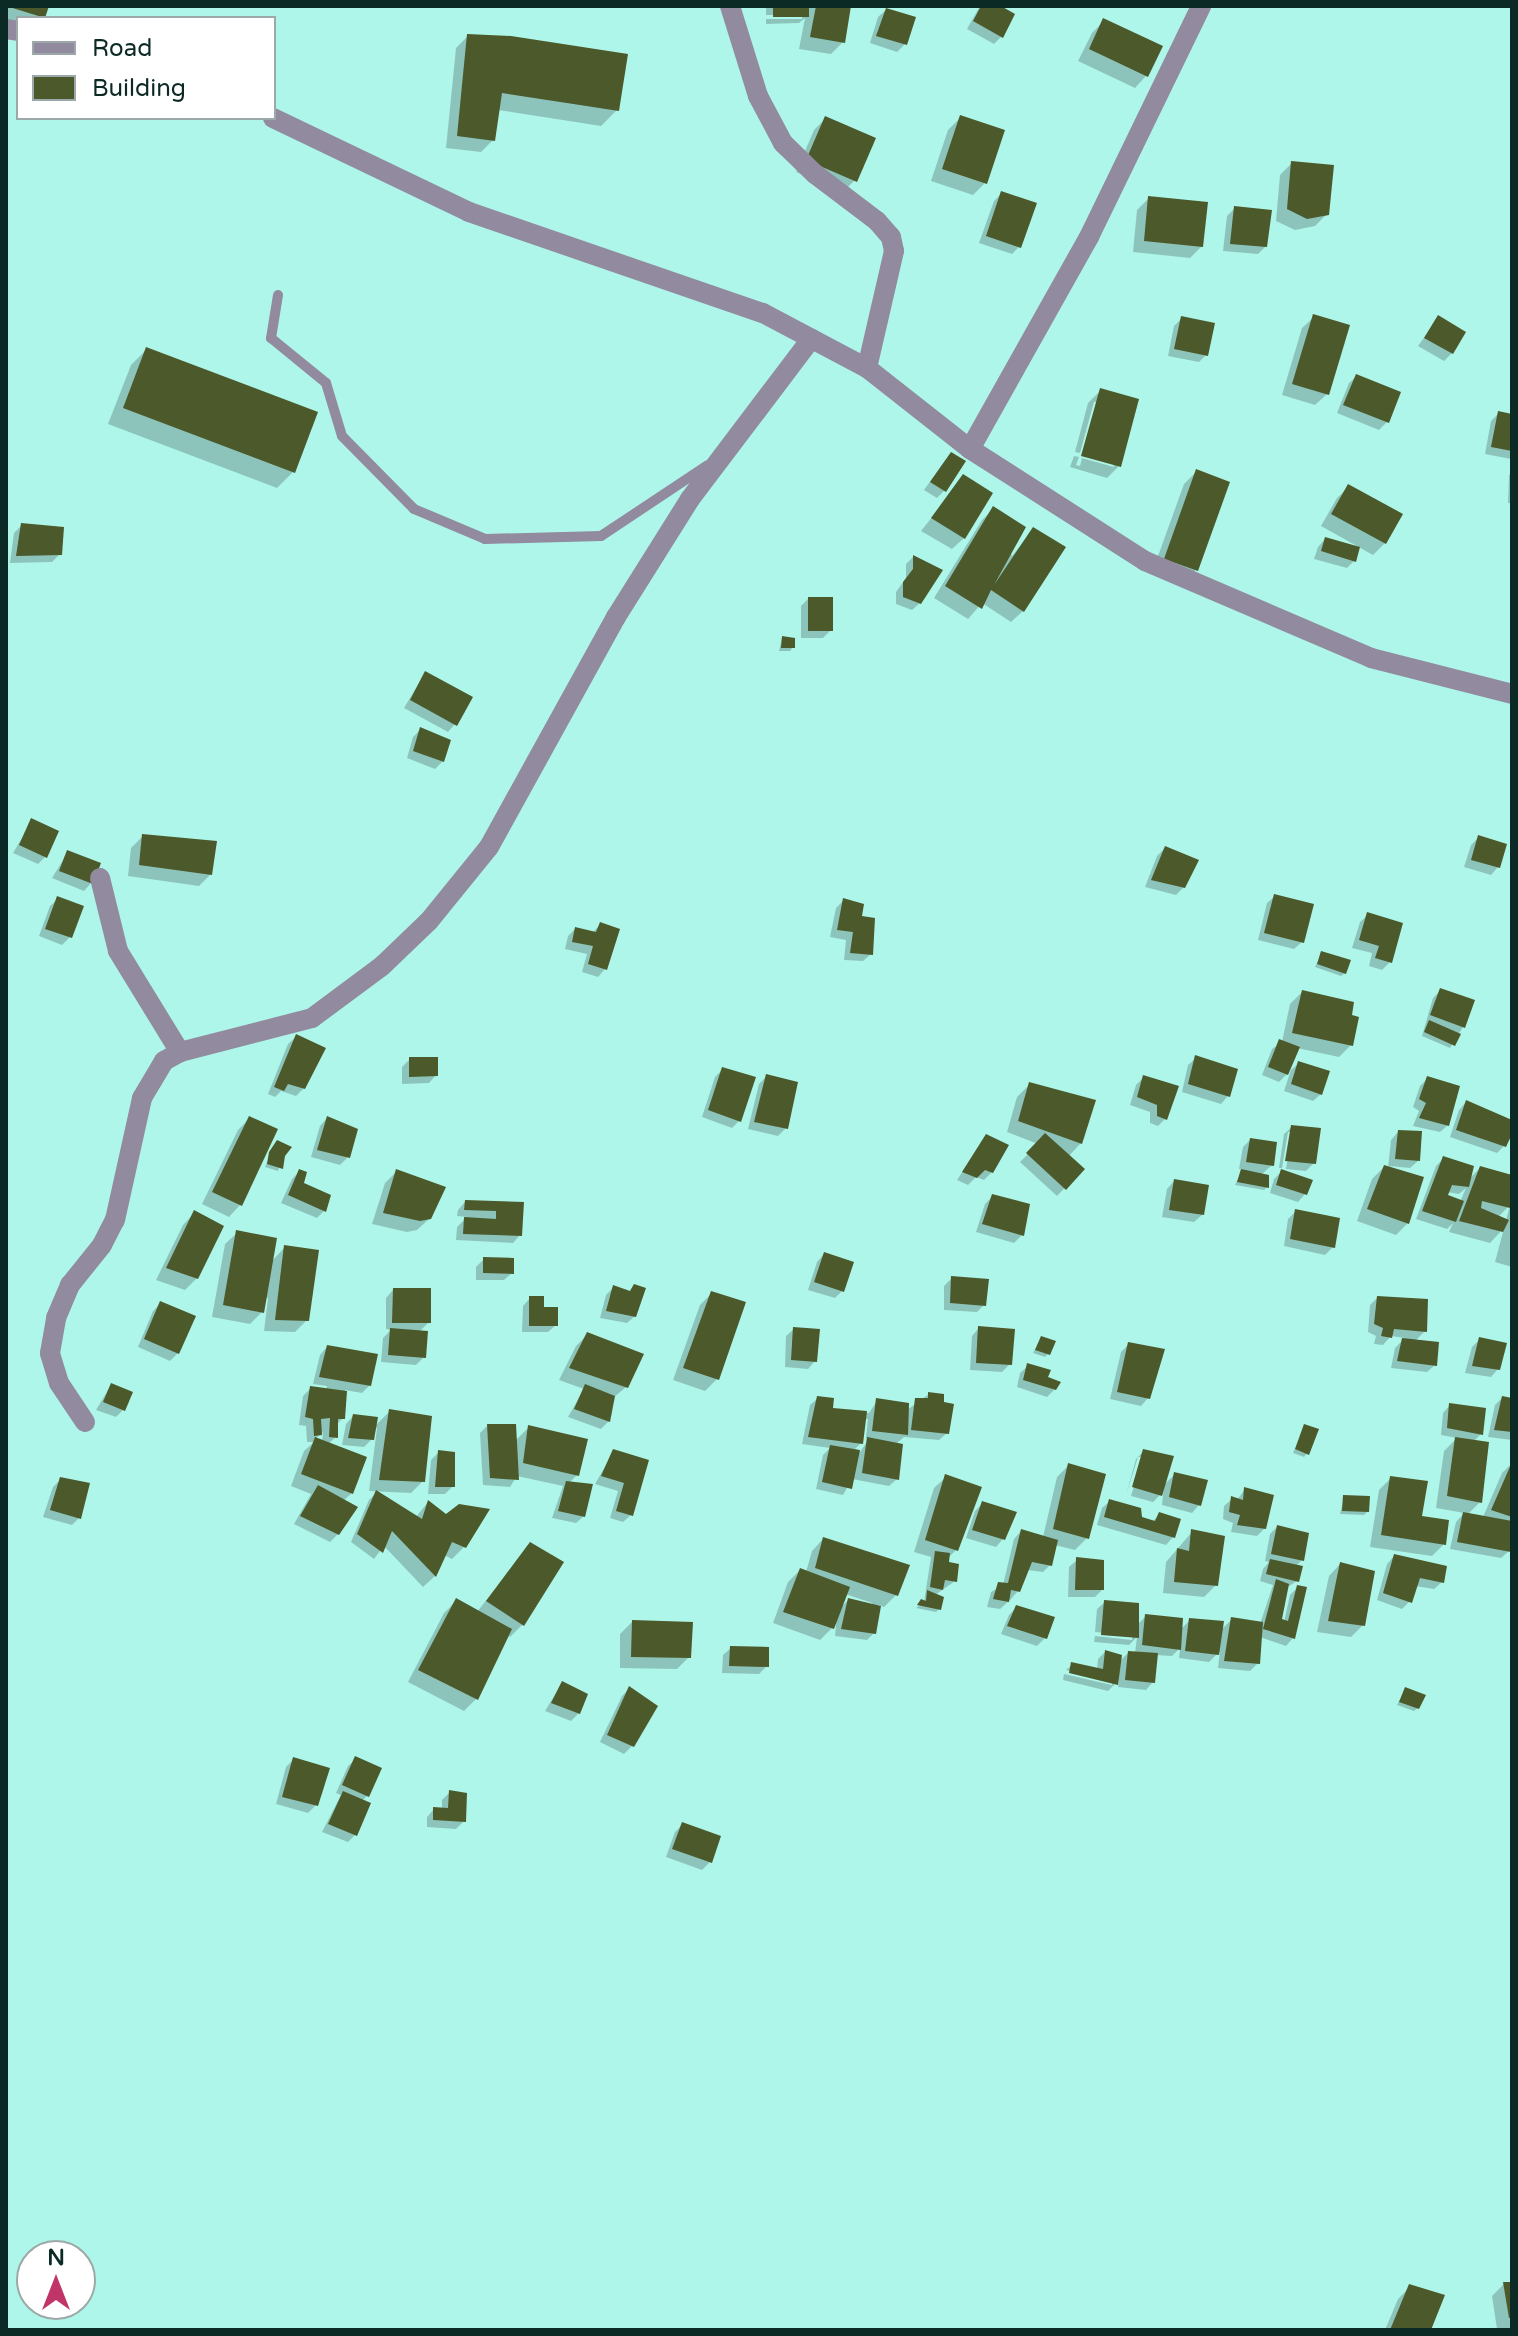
<!DOCTYPE html>
<html>
<head>
<meta charset="utf-8">
<style>
	body { margin:0 }
	#map { position:relative; width:1518px; height:2336px; overflow:hidden; background:#aff6ea; font-family:"Varela Round",sans-serif }
	div>[style] { position:absolute }
	.shadow>* { inset:0; background:#0003 }
	.building>* { inset:0; background:#4c592a }
	.service>* { height:10px; margin:-5px; padding:0 5px; transform-origin:5px; border-radius:5px; background:#928a9f }
	.minor>* { height:20px; margin:-10px; padding:0 10px; transform-origin:10px; border-radius:10px; background:#928a9f }
	span { translate:-50% -50%; white-space:nowrap; text-align:center; line-height:1.15; -webkit-text-stroke:8px #fff; paint-order:stroke }
	.frame { position:absolute; inset:0; border:8px solid #0b2925; pointer-events:none }
	.legend { position:absolute; left:16px; top:16px; width:260px; height:104px; box-sizing:border-box; background:#fff; border:2px solid #9da9a8; margin:0; padding:10px 14px; list-style:none; font-size:24px; color:#0b2925 }
	.legend li { display:flex; align-items:center; gap:16px; height:40px }
	.legend b { width:40px; border:2px solid #9da9a8 }
	.north { position:absolute; left:16px; top:2240px; width:80px; height:80px; box-sizing:border-box; background:#fff; border:2px solid #9da9a8; border-radius:50%; rotate:0deg; font-size:22px; font-weight:700; line-height:32px; text-align:center; color:#0b2925 }
	.north::after { content:''; display:block; margin:auto; width:28px; height:36px; background:#c03468; clip-path:polygon(50% 0,100% 100%,50% 72%,0 100%) }
</style>
</head>
<body>
<div id="map">
	<div class="shadow">
		<div style="clip-path:polygon(6px 6px,46px 6px,43px 18px,18px 18px,18px 26px,6px 22px)"></div>
		<div style="clip-path:polygon(766px 6px,849px 6px,843px 42px,831px 54px,799px 49px,805px 18px,799px 23px,766px 24px,766px 19px,802px 19px,802px 15px,766px 15px)"></div>
		<div style="clip-path:polygon(980px 6px,997px 6px,1001px 37px,994px 44px,967px 29px)"></div>
		<div style="clip-path:polygon(886px 10px,905px 44px,897px 52px,870px 43px,878px 17px)"></div>
		<div style="clip-path:polygon(1104px 21px,1146px 76px,1135px 88px,1078px 61px,1092px 33px)"></div>
		<div style="clip-path:polygon(468px 36px,617px 110px,601px 126px,498px 110px,493px 140px,481px 152px,446px 148px,456px 48px)"></div>
		<div style="clip-path:polygon(826px 118px,855px 180px,843px 192px,796px 172px,814px 130px)"></div>
		<div style="clip-path:polygon(960px 118px,985px 183px,973px 195px,931px 181px,948px 130px)"></div>
		<div style="clip-path:polygon(1292px 163px,1327px 214px,1315px 226px,1295px 230px,1276px 221px,1280px 175px)"></div>
		<div style="clip-path:polygon(1002px 193px,1019px 247px,1012px 254px,979px 243px,994px 201px)"></div>
		<div style="clip-path:polygon(1149px 198px,1202px 246px,1190px 258px,1133px 252px,1137px 210px)"></div>
		<div style="clip-path:polygon(1235px 208px,1266px 246px,1258px 254px,1223px 251px,1227px 216px)"></div>
		<div style="clip-path:polygon(1314px 317px,1327px 394px,1315px 405px,1282px 395px,1302px 328px)"></div>
		<div style="clip-path:polygon(1182px 318px,1206px 355px,1199px 362px,1168px 356px,1174px 326px)"></div>
		<div style="clip-path:polygon(1438px 318px,1452px 353px,1444px 361px,1418px 346px)"></div>
		<div style="clip-path:polygon(147px 349px,293px 472px,277px 488px,108px 424px,131px 365px)"></div>
		<div style="clip-path:polygon(1357px 376px,1399px 393px,1387px 422px,1379px 430px,1337px 413px,1349px 383px)"></div>
		<div style="clip-path:polygon(1100px 391px,1119px 466px,1107px 478px,1070px 467px,1074px 456px,1079px 457px,1076px 465px,1080px 466px,1082px 458px,1114px 467px,1098px 402px,1094px 402px,1080px 453px,1075px 452px,1088px 403px)"></div>
		<div style="clip-path:polygon(1499px 413px,1512px 416px,1511px 459px,1485px 454px,1491px 421px)"></div>
		<div style="clip-path:polygon(944px 462px,945px 490px,937px 498px,924px 490px)"></div>
		<div style="clip-path:polygon(1196px 472px,1196px 570px,1184px 581px,1153px 570px,1184px 484px)"></div>
		<div style="clip-path:polygon(1512px 473px,1512px 503px,1508px 503px,1509px 475px)"></div>
		<div style="clip-path:polygon(964px 477px,964px 538px,952px 549px,921px 531px)"></div>
		<div style="clip-path:polygon(1349px 487px,1385px 543px,1373px 555px,1321px 526px,1337px 498px)"></div>
		<div style="clip-path:polygon(994px 508px,1012px 556px,1034px 529px,1023px 611px,1011px 622px,982px 603px,968px 619px,934px 598px,982px 520px)"></div>
		<div style="clip-path:polygon(22px 525px,60px 554px,52px 562px,10px 563px,14px 533px)"></div>
		<div style="clip-path:polygon(1325px 539px,1354px 561px,1347px 568px,1314px 559px,1318px 547px)"></div>
		<div style="clip-path:polygon(913px 557px,920px 603px,912px 610px,896px 604px,896px 592px,906px 578px,906px 564px)"></div>
		<div style="clip-path:polygon(808px 599px,831px 630px,823px 638px,801px 638px,801px 606px)"></div>
		<div style="clip-path:polygon(782px 638px,793px 647px,790px 651px,779px 651px)"></div>
		<div style="clip-path:polygon(425px 673px,455px 724px,448px 732px,404px 708px)"></div>
		<div style="clip-path:polygon(421px 729px,443px 761px,435px 769px,407px 758px,413px 737px)"></div>
		<div style="clip-path:polygon(32px 821px,45px 857px,38px 864px,13px 853px)"></div>
		<div style="clip-path:polygon(143px 836px,211px 874px,199px 886px,128px 876px,131px 848px)"></div>
		<div style="clip-path:polygon(1479px 837px,1498px 867px,1491px 875px,1464px 867px,1471px 845px)"></div>
		<div style="clip-path:polygon(1165px 848px,1184px 887px,1176px 895px,1145px 887px,1157px 856px)"></div>
		<div style="clip-path:polygon(68px 852px,91px 883px,84px 891px,52px 878px)"></div>
		<div style="clip-path:polygon(1275px 896px,1302px 942px,1294px 949px,1258px 940px,1267px 903px)"></div>
		<div style="clip-path:polygon(58px 899px,70px 937px,62px 945px,39px 936px,50px 906px)"></div>
		<div style="clip-path:polygon(844px 900px,859px 918px,871px 954px,863px 961px,844px 960px,846px 940px,830px 937px,836px 908px)"></div>
		<div style="clip-path:polygon(1368px 915px,1390px 962px,1382px 970px,1369px 966px,1372px 953px,1352px 948px,1360px 922px)"></div>
		<div style="clip-path:polygon(600px 925px,605px 969px,598px 977px,582px 972px,587px 954px,565px 949px,568px 936px,575px 929px,592px 933px)"></div>
		<div style="clip-path:polygon(1322px 953px,1345px 973px,1341px 976px,1315px 967px)"></div>
		<div style="clip-path:polygon(1441px 990px,1463px 1027px,1450px 1048px,1422px 1036px,1433px 998px)"></div>
		<div style="clip-path:polygon(1302px 992px,1351px 1045px,1339px 1057px,1297px 1048px,1287px 1074px,1279px 1082px,1262px 1075px,1272px 1049px,1282px 1042px,1290px 1004px)"></div>
		<div style="clip-path:polygon(296px 1037px,304px 1088px,296px 1096px,281px 1091px,275px 1097px,268px 1094px,288px 1044px)"></div>
		<div style="clip-path:polygon(1196px 1058px,1228px 1096px,1221px 1104px,1182px 1092px,1188px 1065px)"></div>
		<div style="clip-path:polygon(410px 1059px,436px 1075px,429px 1083px,402px 1084px,402px 1067px)"></div>
		<div style="clip-path:polygon(1299px 1063px,1321px 1094px,1313px 1101px,1284px 1091px,1291px 1070px)"></div>
		<div style="clip-path:polygon(723px 1069px,739px 1121px,732px 1128px,702px 1117px,715px 1077px)"></div>
		<div style="clip-path:polygon(766px 1077px,786px 1128px,778px 1136px,748px 1129px,759px 1084px)"></div>
		<div style="clip-path:polygon(1144px 1077px,1166px 1118px,1158px 1126px,1150px 1123px,1150px 1112px,1130px 1105px,1136px 1085px)"></div>
		<div style="clip-path:polygon(1428px 1078px,1448px 1125px,1440px 1132px,1413px 1126px,1419px 1111px,1413px 1107px,1420px 1086px)"></div>
		<div style="clip-path:polygon(1029px 1085px,1081px 1143px,1068px 1157px,1082px 1170px,1057px 1196px,1020px 1162px,1038px 1144px,1007px 1132px,1017px 1097px)"></div>
		<div style="clip-path:polygon(1466px 1102px,1512px 1123px,1504px 1146px,1497px 1153px,1450px 1137px,1459px 1110px)"></div>
		<div style="clip-path:polygon(250px 1118px,240px 1205px,229px 1217px,202px 1204px,238px 1130px)"></div>
		<div style="clip-path:polygon(327px 1118px,348px 1157px,340px 1165px,311px 1157px,320px 1126px)"></div>
		<div style="clip-path:polygon(1292px 1127px,1314px 1163px,1306px 1171px,1286px 1169px,1292px 1132px,1288px 1132px,1282px 1168px,1279px 1168px,1284px 1134px)"></div>
		<div style="clip-path:polygon(1398px 1132px,1418px 1161px,1410px 1168px,1389px 1166px,1408px 1223px,1396px 1235px,1357px 1221px,1372px 1179px,1384px 1167px,1388px 1168px,1391px 1140px)"></div>
		<div style="clip-path:polygon(986px 1136px,992px 1172px,984px 1180px,976px 1177px,968px 1185px,957px 1180px)"></div>
		<div style="clip-path:polygon(1250px 1140px,1272px 1165px,1261px 1175px,1267px 1187px,1264px 1190px,1235px 1185px,1243px 1169px,1239px 1169px,1243px 1147px)"></div>
		<div style="clip-path:polygon(274px 1146px,283px 1155px,278px 1171px,265px 1167px)"></div>
		<div style="clip-path:polygon(evenodd,1444px 1158px,1468px 1180px,1480px 1168px,1512px 1177px,1512px 1267px,1495px 1262px,1504px 1228px,1490px 1243px,1449px 1232px,1453px 1223px,1447px 1229px,1416px 1219px,1436px 1166px,1444px 1158px,1466px 1188px,1460px 1202px,1446px 1196px,1447px 1192px,1459px 1194px,1466px 1188px,1444px 1158px,1510px 1205px,1506px 1221px,1498px 1217px,1510px 1205px)"></div>
		<div style="clip-path:polygon(300px 1171px,302px 1184px,324px 1211px,317px 1218px,281px 1203px,292px 1179px)"></div>
		<div style="clip-path:polygon(397px 1171px,430px 1218px,417px 1230px,407px 1232px,372px 1224px,385px 1183px)"></div>
		<div style="clip-path:polygon(1282px 1171px,1305px 1194px,1298px 1202px,1270px 1193px,1274px 1179px)"></div>
		<div style="clip-path:polygon(1174px 1181px,1202px 1215px,1194px 1222px,1162px 1217px,1167px 1189px)"></div>
		<div style="clip-path:polygon(993px 1196px,1022px 1235px,1014px 1243px,976px 1232px,985px 1204px)"></div>
		<div style="clip-path:polygon(465px 1202px,522px 1204px,520px 1235px,513px 1243px,456px 1240px,457px 1227px,467px 1217px,457px 1216px,458px 1210px)"></div>
		<div style="clip-path:polygon(1296px 1211px,1333px 1247px,1325px 1255px,1284px 1246px,1288px 1219px)"></div>
		<div style="clip-path:polygon(194px 1213px,197px 1278px,185px 1290px,156px 1280px,183px 1225px)"></div>
		<div style="clip-path:polygon(237px 1233px,271px 1262px,285px 1247px,307px 1320px,295px 1332px,264px 1331px,268px 1298px,265px 1298px,262px 1312px,250px 1324px,212px 1317px,225px 1244px)"></div>
		<div style="clip-path:polygon(824px 1254px,842px 1291px,835px 1298px,808px 1290px,817px 1262px)"></div>
		<div style="clip-path:polygon(484px 1259px,512px 1273px,504px 1280px,476px 1280px,476px 1267px)"></div>
		<div style="clip-path:polygon(952px 1278px,984px 1305px,977px 1312px,944px 1310px,944px 1286px)"></div>
		<div style="clip-path:polygon(634px 1286px,635px 1316px,627px 1323px,600px 1318px,606px 1295px,614px 1287px,628px 1293px)"></div>
		<div style="clip-path:polygon(393px 1290px,429px 1322px,419px 1332px,424px 1357px,416px 1365px,381px 1362px,383px 1338px,391px 1330px,386px 1329px,386px 1298px)"></div>
		<div style="clip-path:polygon(712px 1293px,743px 1303px,717px 1379px,705px 1391px,673px 1380px,700px 1305px)"></div>
		<div style="clip-path:polygon(530px 1298px,556px 1325px,548px 1332px,522px 1332px,523px 1306px)"></div>
		<div style="clip-path:polygon(1377px 1298px,1425px 1331px,1415px 1341px,1435px 1365px,1427px 1372px,1391px 1368px,1395px 1348px,1405px 1338px,1391px 1336px,1383px 1345px,1374px 1344px,1376px 1336px,1368px 1332px,1370px 1305px)"></div>
		<div style="clip-path:polygon(161px 1303px,178px 1353px,170px 1361px,138px 1347px,153px 1311px)"></div>
		<div style="clip-path:polygon(979px 1328px,1010px 1364px,1002px 1372px,970px 1370px,972px 1336px)"></div>
		<div style="clip-path:polygon(794px 1329px,815px 1361px,808px 1369px,785px 1367px,786px 1336px)"></div>
		<div style="clip-path:polygon(588px 1334px,626px 1387px,613px 1398px,609px 1421px,601px 1429px,568px 1417px,584px 1389px,559px 1380px,576px 1346px)"></div>
		<div style="clip-path:polygon(1041px 1338px,1048px 1354px,1045px 1357px,1033px 1353px)"></div>
		<div style="clip-path:polygon(1479px 1340px,1498px 1369px,1491px 1377px,1465px 1373px,1472px 1347px)"></div>
		<div style="clip-path:polygon(1129px 1344px,1148px 1398px,1141px 1406px,1110px 1399px,1121px 1352px)"></div>
		<div style="clip-path:polygon(evenodd,327px 1347px,370px 1385px,362px 1393px,345px 1390px,343px 1418px,336px 1425px,336px 1437px,328px 1444px,352px 1493px,343px 1501px,338px 1534px,330px 1542px,294px 1524px,311px 1494px,291px 1486px,304px 1451px,314px 1442px,307px 1442px,306px 1426px,299px 1425px,303px 1396px,311px 1388px,326px 1390px,327px 1386px,313px 1384px,320px 1355px,327px 1347px,323px 1432px,322px 1442px,315px 1439px,323px 1432px)"></div>
		<div style="clip-path:polygon(1028px 1366px,1055px 1389px,1047px 1397px,1017px 1387px,1020px 1373px)"></div>
		<div style="clip-path:polygon(111px 1385px,123px 1410px,116px 1417px,96px 1410px)"></div>
		<div style="clip-path:polygon(evenodd,929px 1394px,947px 1433px,939px 1440px,904px 1437px,896px 1444px,897px 1479px,889px 1486px,852px 1479px,843px 1495px,816px 1489px,823px 1455px,830px 1448px,802px 1444px,810px 1405px,818px 1398px,831px 1410px,869px 1413px,877px 1401px,907px 1410px,929px 1394px,864px 1419px,868px 1419px,866px 1438px,869px 1439px,860px 1452px,853px 1451px,861px 1443px,864px 1419px)"></div>
		<div style="clip-path:polygon(1502px 1398px,1512px 1400px,1512px 1440px,1488px 1437px,1495px 1405px)"></div>
		<div style="clip-path:polygon(1450px 1405px,1481px 1434px,1473px 1442px,1480px 1502px,1467px 1515px,1483px 1517px,1502px 1473px,1512px 1463px,1512px 1534px,1509px 1551px,1501px 1558px,1450px 1549px,1456px 1522px,1464px 1513px,1436px 1508px,1444px 1451px,1457px 1438px,1441px 1435px,1443px 1413px)"></div>
		<div style="clip-path:polygon(390px 1411px,423px 1481px,411px 1493px,369px 1491px,377px 1428px,374px 1427px,372px 1439px,364px 1447px,342px 1445px,346px 1424px,353px 1416px,374px 1427px)"></div>
		<div style="clip-path:polygon(487px 1426px,515px 1441px,529px 1427px,577px 1475px,569px 1483px,584px 1516px,576px 1523px,552px 1518px,563px 1486px,517px 1476px,510px 1487px,483px 1485px,480px 1433px)"></div>
		<div style="clip-path:polygon(1305px 1426px,1307px 1453px,1304px 1457px,1293px 1453px)"></div>
		<div style="clip-path:polygon(614px 1451px,646px 1461px,631px 1515px,623px 1522px,610px 1518px,618px 1491px,595px 1484px)"></div>
		<div style="clip-path:polygon(1144px 1451px,1160px 1495px,1153px 1502px,1131px 1496px,1143px 1457px,1138px 1457px,1126px 1495px,1136px 1459px)"></div>
		<div style="clip-path:polygon(439px 1452px,453px 1486px,445px 1494px,428px 1494px,431px 1460px)"></div>
		<div style="clip-path:polygon(1069px 1465px,1087px 1538px,1075px 1550px,1055px 1545px,1050px 1565px,1043px 1572px,1027px 1570px,1018px 1591px,1011px 1599px,1000px 1609px,987px 1607px,991px 1592px,1003px 1585px,1014px 1539px,1021px 1531px,1043px 1537px,1057px 1477px)"></div>
		<div style="clip-path:polygon(1175px 1474px,1199px 1505px,1192px 1513px,1162px 1505px,1164px 1485px)"></div>
		<div style="clip-path:polygon(946px 1477px,956px 1550px,947px 1559px,955px 1581px,935px 1595px,939px 1609px,936px 1612px,916px 1608px,924px 1602px,931px 1557px,914px 1552px,934px 1488px)"></div>
		<div style="clip-path:polygon(1391px 1478px,1444px 1544px,1432px 1556px,1370px 1547px,1379px 1490px)"></div>
		<div style="clip-path:polygon(61px 1479px,79px 1518px,72px 1525px,43px 1517px,53px 1487px)"></div>
		<div style="clip-path:polygon(1245px 1489px,1265px 1528px,1257px 1536px,1231px 1532px,1233px 1523px,1223px 1519px,1224px 1506px,1232px 1499px,1237px 1500px)"></div>
		<div style="clip-path:polygon(377px 1492px,416px 1517px,428px 1502px,464px 1547px,452px 1559px,444px 1555px,435px 1576px,423px 1587px,384px 1546px,374px 1559px,351px 1542px,369px 1500px)"></div>
		<div style="clip-path:polygon(1344px 1498px,1367px 1512px,1364px 1515px,1340px 1514px)"></div>
		<div style="clip-path:polygon(1110px 1501px,1152px 1522px,1159px 1515px,1173px 1537px,1166px 1545px,1097px 1525px,1102px 1508px)"></div>
		<div style="clip-path:polygon(983px 1503px,1003px 1539px,996px 1547px,966px 1538px,975px 1511px)"></div>
		<div style="clip-path:polygon(1277px 1527px,1302px 1560px,1296px 1566px,1297px 1581px,1286px 1588px,1279px 1621px,1284px 1622px,1290px 1595px,1298px 1587px,1293px 1638px,1286px 1646px,1260px 1637px,1258px 1663px,1250px 1671px,1218px 1668px,1220px 1651px,1209px 1662px,1179px 1658px,1180px 1648px,1172px 1656px,1155px 1655px,1153px 1682px,1146px 1690px,1118px 1687px,1119px 1680px,1108px 1691px,1063px 1680px,1064px 1674px,1112px 1685px,1112px 1681px,1066px 1670px,1072px 1665px,1097px 1670px,1098px 1659px,1105px 1652px,1119px 1662px,1128px 1653px,1135px 1653px,1137px 1637px,1129px 1645px,1094px 1642px,1095px 1636px,1132px 1640px,1132px 1636px,1095px 1632px,1097px 1609px,1105px 1602px,1137px 1625px,1146px 1616px,1181px 1629px,1190px 1620px,1220px 1631px,1232px 1619px,1260px 1624px,1273px 1585px,1260px 1581px,1263px 1569px,1269px 1562px,1265px 1561px,1270px 1534px)"></div>
		<div style="clip-path:polygon(1192px 1532px,1216px 1585px,1204px 1597px,1163px 1593px,1166px 1562px)"></div>
		<div style="clip-path:polygon(evenodd,823px 1539px,896px 1595px,884px 1607px,879px 1605px,874px 1633px,867px 1640px,835px 1636px,837px 1615px,832px 1628px,820px 1640px,773px 1623px,788px 1582px,800px 1570px,806px 1572px,812px 1551px,823px 1539px,845px 1594px,872px 1603px,871px 1606px,848px 1600px,839px 1610px,845px 1594px)"></div>
		<div style="clip-path:polygon(530px 1544px,522px 1625px,510px 1637px,507px 1634px,476px 1699px,464px 1711px,408px 1682px,444px 1613px,456px 1601px,477px 1612px)"></div>
		<div style="clip-path:polygon(1394px 1556px,1442px 1582px,1434px 1589px,1415px 1586px,1410px 1601px,1402px 1609px,1377px 1600px,1387px 1564px)"></div>
		<div style="clip-path:polygon(1077px 1560px,1102px 1590px,1095px 1597px,1068px 1597px,1069px 1567px)"></div>
		<div style="clip-path:polygon(1340px 1564px,1363px 1625px,1351px 1637px,1317px 1632px,1329px 1576px)"></div>
		<div style="clip-path:polygon(1017px 1607px,1045px 1638px,1037px 1646px,1001px 1634px,1009px 1615px)"></div>
		<div style="clip-path:polygon(632px 1622px,689px 1657px,677px 1669px,620px 1668px,620px 1634px)"></div>
		<div style="clip-path:polygon(731px 1648px,767px 1666px,759px 1674px,722px 1673px,723px 1655px)"></div>
		<div style="clip-path:polygon(562px 1683px,579px 1713px,571px 1721px,545px 1711px)"></div>
		<div style="clip-path:polygon(629px 1689px,632px 1746px,624px 1754px,600px 1742px,622px 1696px)"></div>
		<div style="clip-path:polygon(1405px 1690px,1418px 1708px,1414px 1711px,1397px 1705px)"></div>
		<div style="clip-path:polygon(294px 1759px,316px 1805px,308px 1813px,276px 1804px,286px 1767px)"></div>
		<div style="clip-path:polygon(356px 1759px,367px 1796px,362px 1801px,355px 1835px,348px 1842px,322px 1832px,341px 1795px,336px 1793px,348px 1766px)"></div>
		<div style="clip-path:polygon(450px 1792px,464px 1821px,456px 1829px,427px 1827px,427px 1817px,434px 1809px,442px 1810px,442px 1800px)"></div>
		<div style="clip-path:polygon(683px 1824px,710px 1862px,702px 1870px,666px 1857px,675px 1832px)"></div>
		<div style="clip-path:polygon(1504px 2284px,1512px 2284px,1512px 2329px,1497px 2329px,1492px 2296px)"></div>
		<div style="clip-path:polygon(1410px 2287px,1429px 2330px,1385px 2330px,1398px 2299px)"></div>
	</div>
	<div class="building">
		<div style="clip-path:polygon(6px 6px,49px 6px,45px 18px)"></div>
		<div style="clip-path:polygon(773px 6px,809px 6px,809px 17px,773px 17px)"></div>
		<div style="clip-path:polygon(816px 6px,851px 6px,845px 43px,810px 37px)"></div>
		<div style="clip-path:polygon(981px 6px,1001px 6px,1015px 14px,1003px 38px,973px 21px)"></div>
		<div style="clip-path:polygon(886px 8px,916px 17px,907px 45px,876px 36px)"></div>
		<div style="clip-path:polygon(1103px 18px,1163px 46px,1148px 77px,1089px 49px)"></div>
		<div style="clip-path:polygon(467px 34px,511px 36px,628px 54px,619px 111px,502px 93px,495px 141px,457px 136px)"></div>
		<div style="clip-path:polygon(960px 115px,1005px 130px,987px 184px,942px 169px)"></div>
		<div style="clip-path:polygon(825px 116px,876px 138px,857px 182px,806px 160px)"></div>
		<div style="clip-path:polygon(1291px 161px,1334px 165px,1329px 215px,1307px 219px,1287px 209px)"></div>
		<div style="clip-path:polygon(1001px 191px,1037px 203px,1021px 248px,986px 236px)"></div>
		<div style="clip-path:polygon(1148px 196px,1208px 202px,1203px 247px,1144px 241px)"></div>
		<div style="clip-path:polygon(1234px 206px,1272px 210px,1267px 247px,1230px 244px)"></div>
		<div style="clip-path:polygon(1313px 314px,1350px 325px,1329px 395px,1292px 384px)"></div>
		<div style="clip-path:polygon(1438px 315px,1466px 332px,1453px 354px,1424px 338px)"></div>
		<div style="clip-path:polygon(1181px 316px,1215px 323px,1208px 356px,1174px 349px)"></div>
		<div style="clip-path:polygon(146px 347px,318px 412px,295px 473px,123px 408px)"></div>
		<div style="clip-path:polygon(1356px 374px,1401px 392px,1389px 423px,1343px 405px)"></div>
		<div style="clip-path:polygon(1100px 388px,1139px 399px,1121px 467px,1081px 456px)"></div>
		<div style="clip-path:polygon(1498px 411px,1512px 414px,1512px 451px,1491px 447px)"></div>
		<div style="clip-path:polygon(951px 452px,966px 461px,946px 492px,930px 482px)"></div>
		<div style="clip-path:polygon(1196px 469px,1230px 482px,1198px 571px,1164px 559px)"></div>
		<div style="clip-path:polygon(963px 474px,993px 493px,965px 539px,931px 518px)"></div>
		<div style="clip-path:polygon(1348px 484px,1403px 514px,1386px 544px,1331px 514px)"></div>
		<div style="clip-path:polygon(993px 506px,1026px 527px,994px 585px,1033px 527px,1066px 547px,1024px 612px,991px 590px,982px 609px,945px 586px)"></div>
		<div style="clip-path:polygon(21px 523px,64px 527px,62px 555px,16px 556px)"></div>
		<div style="clip-path:polygon(1325px 537px,1360px 547px,1356px 562px,1321px 551px)"></div>
		<div style="clip-path:polygon(913px 555px,943px 570px,921px 604px,903px 597px,903px 582px,913px 569px)"></div>
		<div style="clip-path:polygon(808px 597px,833px 597px,833px 631px,808px 631px)"></div>
		<div style="clip-path:polygon(782px 636px,795px 638px,795px 648px,781px 648px)"></div>
		<div style="clip-path:polygon(425px 671px,473px 697px,457px 726px,410px 700px)"></div>
		<div style="clip-path:polygon(420px 727px,451px 740px,444px 762px,413px 751px)"></div>
		<div style="clip-path:polygon(31px 818px,59px 831px,47px 858px,19px 845px)"></div>
		<div style="clip-path:polygon(142px 834px,217px 841px,212px 875px,139px 865px)"></div>
		<div style="clip-path:polygon(1478px 835px,1507px 844px,1500px 868px,1471px 860px)"></div>
		<div style="clip-path:polygon(1165px 846px,1199px 860px,1185px 888px,1151px 880px)"></div>
		<div style="clip-path:polygon(67px 850px,101px 863px,93px 884px,59px 871px)"></div>
		<div style="clip-path:polygon(1274px 894px,1314px 904px,1304px 943px,1264px 933px)"></div>
		<div style="clip-path:polygon(57px 896px,84px 906px,72px 938px,45px 929px)"></div>
		<div style="clip-path:polygon(843px 898px,864px 904px,862px 916px,875px 918px,873px 955px,850px 953px,853px 932px,837px 930px)"></div>
		<div style="clip-path:polygon(1367px 912px,1403px 923px,1392px 963px,1375px 958px,1379px 946px,1359px 940px)"></div>
		<div style="clip-path:polygon(600px 922px,620px 929px,607px 970px,588px 964px,593px 946px,572px 942px,575px 927px,596px 932px)"></div>
		<div style="clip-path:polygon(1321px 951px,1351px 960px,1346px 974px,1317px 964px)"></div>
		<div style="clip-path:polygon(1440px 988px,1475px 1000px,1465px 1028px,1430px 1015px)"></div>
		<div style="clip-path:polygon(1302px 990px,1354px 1002px,1352px 1015px,1359px 1017px,1353px 1046px,1292px 1033px)"></div>
		<div style="clip-path:polygon(1429px 1020px,1461px 1034px,1455px 1046px,1424px 1032px)"></div>
		<div style="clip-path:polygon(296px 1034px,326px 1048px,305px 1089px,288px 1084px,284px 1091px,274px 1087px)"></div>
		<div style="clip-path:polygon(1279px 1039px,1300px 1047px,1288px 1075px,1268px 1067px)"></div>
		<div style="clip-path:polygon(1195px 1055px,1238px 1069px,1230px 1097px,1188px 1084px)"></div>
		<div style="clip-path:polygon(409px 1057px,438px 1057px,438px 1076px,409px 1077px)"></div>
		<div style="clip-path:polygon(1298px 1061px,1330px 1071px,1322px 1095px,1291px 1084px)"></div>
		<div style="clip-path:polygon(722px 1067px,756px 1077px,741px 1122px,708px 1110px)"></div>
		<div style="clip-path:polygon(766px 1074px,798px 1082px,788px 1129px,754px 1122px)"></div>
		<div style="clip-path:polygon(1143px 1075px,1179px 1086px,1167px 1120px,1157px 1116px,1157px 1105px,1137px 1097px)"></div>
		<div style="clip-path:polygon(1427px 1076px,1460px 1086px,1449px 1126px,1419px 1118px,1426px 1103px,1419px 1099px)"></div>
		<div style="clip-path:polygon(1029px 1082px,1096px 1100px,1082px 1144px,1018px 1121px)"></div>
		<div style="clip-path:polygon(1466px 1100px,1512px 1120px,1512px 1134px,1506px 1147px,1456px 1130px)"></div>
		<div style="clip-path:polygon(249px 1116px,278px 1129px,242px 1206px,212px 1192px)"></div>
		<div style="clip-path:polygon(327px 1116px,358px 1129px,350px 1158px,317px 1150px)"></div>
		<div style="clip-path:polygon(1291px 1125px,1321px 1128px,1316px 1164px,1285px 1161px)"></div>
		<div style="clip-path:polygon(1398px 1130px,1422px 1131px,1420px 1161px,1395px 1159px)"></div>
		<div style="clip-path:polygon(1045px 1133px,1085px 1169px,1066px 1190px,1026px 1153px)"></div>
		<div style="clip-path:polygon(986px 1134px,1009px 1145px,993px 1173px,985px 1170px,977px 1178px,962px 1172px)"></div>
		<div style="clip-path:polygon(1250px 1138px,1277px 1142px,1274px 1166px,1246px 1162px)"></div>
		<div style="clip-path:polygon(277px 1140px,292px 1147px,285px 1156px,283px 1169px,267px 1164px,269px 1152px)"></div>
		<div style="clip-path:polygon(1443px 1156px,1474px 1166px,1469px 1187px,1452px 1185px,1448px 1195px,1464px 1201px,1456px 1222px,1422px 1211px)"></div>
		<div style="clip-path:polygon(1384px 1165px,1424px 1177px,1409px 1224px,1367px 1209px)"></div>
		<div style="clip-path:polygon(1480px 1166px,1512px 1175px,1510px 1208px,1482px 1201px,1481px 1208px,1509px 1220px,1503px 1232px,1459px 1221px)"></div>
		<div style="clip-path:polygon(299px 1169px,307px 1172px,304px 1183px,331px 1195px,326px 1212px,288px 1195px)"></div>
		<div style="clip-path:polygon(396px 1169px,446px 1187px,431px 1219px,420px 1221px,383px 1213px)"></div>
		<div style="clip-path:polygon(1241px 1169px,1269px 1175px,1269px 1188px,1237px 1182px)"></div>
		<div style="clip-path:polygon(1281px 1169px,1313px 1180px,1307px 1195px,1276px 1185px)"></div>
		<div style="clip-path:polygon(1174px 1179px,1209px 1185px,1204px 1215px,1169px 1210px)"></div>
		<div style="clip-path:polygon(992px 1194px,1030px 1204px,1024px 1236px,982px 1224px)"></div>
		<div style="clip-path:polygon(465px 1200px,524px 1202px,522px 1236px,463px 1234px,464px 1217px,496px 1219px,496px 1211px,464px 1210px)"></div>
		<div style="clip-path:polygon(1295px 1209px,1340px 1218px,1335px 1248px,1290px 1239px)"></div>
		<div style="clip-path:polygon(194px 1210px,224px 1226px,198px 1279px,166px 1268px)"></div>
		<div style="clip-path:polygon(236px 1230px,277px 1238px,264px 1313px,223px 1305px)"></div>
		<div style="clip-path:polygon(284px 1245px,319px 1250px,309px 1321px,275px 1320px)"></div>
		<div style="clip-path:polygon(824px 1252px,854px 1262px,844px 1292px,814px 1282px)"></div>
		<div style="clip-path:polygon(483px 1257px,514px 1258px,514px 1274px,483px 1273px)"></div>
		<div style="clip-path:polygon(951px 1276px,989px 1279px,986px 1306px,950px 1303px)"></div>
		<div style="clip-path:polygon(634px 1284px,646px 1288px,636px 1317px,606px 1311px,613px 1285px,630px 1291px)"></div>
		<div style="clip-path:polygon(393px 1288px,431px 1288px,431px 1323px,392px 1323px)"></div>
		<div style="clip-path:polygon(711px 1291px,746px 1302px,719px 1380px,683px 1368px)"></div>
		<div style="clip-path:polygon(529px 1296px,544px 1296px,544px 1307px,558px 1307px,558px 1326px,529px 1326px)"></div>
		<div style="clip-path:polygon(1377px 1296px,1428px 1299px,1427px 1332px,1394px 1329px,1392px 1338px,1381px 1336px,1383px 1328px,1374px 1324px)"></div>
		<div style="clip-path:polygon(160px 1301px,196px 1316px,179px 1354px,144px 1339px)"></div>
		<div style="clip-path:polygon(978px 1326px,1015px 1329px,1012px 1365px,976px 1363px)"></div>
		<div style="clip-path:polygon(793px 1327px,820px 1329px,817px 1362px,791px 1360px)"></div>
		<div style="clip-path:polygon(390px 1328px,428px 1331px,426px 1358px,388px 1355px)"></div>
		<div style="clip-path:polygon(587px 1332px,644px 1354px,628px 1388px,569px 1368px)"></div>
		<div style="clip-path:polygon(1041px 1336px,1056px 1341px,1050px 1355px,1035px 1350px)"></div>
		<div style="clip-path:polygon(1479px 1337px,1507px 1343px,1500px 1370px,1472px 1366px)"></div>
		<div style="clip-path:polygon(1402px 1338px,1439px 1342px,1437px 1366px,1397px 1361px)"></div>
		<div style="clip-path:polygon(1128px 1342px,1165px 1349px,1150px 1399px,1117px 1392px)"></div>
		<div style="clip-path:polygon(327px 1345px,378px 1354px,371px 1386px,319px 1377px)"></div>
		<div style="clip-path:polygon(1027px 1363px,1051px 1370px,1048px 1377px,1061px 1382px,1056px 1390px,1023px 1380px)"></div>
		<div style="clip-path:polygon(111px 1383px,133px 1392px,125px 1411px,103px 1402px)"></div>
		<div style="clip-path:polygon(585px 1384px,615px 1396px,610px 1422px,574px 1409px)"></div>
		<div style="clip-path:polygon(310px 1386px,347px 1391px,345px 1419px,338px 1419px,338px 1438px,329px 1437px,330px 1418px,321px 1419px,322px 1435px,314px 1436px,313px 1419px,305px 1417px)"></div>
		<div style="clip-path:polygon(928px 1392px,944px 1394px,944px 1402px,954px 1404px,949px 1434px,911px 1430px,915px 1398px,928px 1398px)"></div>
		<div style="clip-path:polygon(817px 1396px,834px 1398px,833px 1408px,867px 1411px,863px 1444px,808px 1437px)"></div>
		<div style="clip-path:polygon(1502px 1396px,1512px 1398px,1512px 1432px,1494px 1430px)"></div>
		<div style="clip-path:polygon(876px 1398px,909px 1403px,908px 1435px,872px 1431px)"></div>
		<div style="clip-path:polygon(1449px 1403px,1486px 1408px,1483px 1435px,1447px 1428px)"></div>
		<div style="clip-path:polygon(389px 1409px,432px 1416px,425px 1482px,379px 1480px)"></div>
		<div style="clip-path:polygon(353px 1414px,378px 1417px,374px 1440px,348px 1438px)"></div>
		<div style="clip-path:polygon(487px 1424px,516px 1424px,519px 1480px,490px 1478px)"></div>
		<div style="clip-path:polygon(1304px 1424px,1319px 1429px,1309px 1455px,1295px 1449px)"></div>
		<div style="clip-path:polygon(528px 1425px,588px 1439px,579px 1476px,523px 1463px)"></div>
		<div style="clip-path:polygon(315px 1437px,367px 1457px,353px 1494px,301px 1474px)"></div>
		<div style="clip-path:polygon(867px 1437px,903px 1444px,899px 1480px,862px 1473px)"></div>
		<div style="clip-path:polygon(1455px 1437px,1489px 1442px,1482px 1503px,1447px 1496px)"></div>
		<div style="clip-path:polygon(830px 1445px,860px 1450px,852px 1489px,822px 1482px)"></div>
		<div style="clip-path:polygon(613px 1449px,649px 1460px,633px 1516px,616px 1511px,624px 1483px,601px 1476px)"></div>
		<div style="clip-path:polygon(1143px 1449px,1174px 1456px,1162px 1496px,1132px 1487px)"></div>
		<div style="clip-path:polygon(438px 1450px,455px 1452px,455px 1487px,435px 1487px)"></div>
		<div style="clip-path:polygon(1512px 1462px,1512px 1517px,1491px 1510px)"></div>
		<div style="clip-path:polygon(1068px 1463px,1106px 1474px,1089px 1539px,1053px 1529px)"></div>
		<div style="clip-path:polygon(1174px 1472px,1208px 1480px,1201px 1506px,1169px 1497px)"></div>
		<div style="clip-path:polygon(945px 1474px,982px 1487px,958px 1551px,925px 1540px)"></div>
		<div style="clip-path:polygon(1390px 1476px,1428px 1481px,1422px 1516px,1449px 1520px,1446px 1545px,1381px 1535px)"></div>
		<div style="clip-path:polygon(60px 1477px,90px 1483px,81px 1519px,50px 1510px)"></div>
		<div style="clip-path:polygon(566px 1481px,593px 1484px,585px 1517px,558px 1511px)"></div>
		<div style="clip-path:polygon(318px 1485px,358px 1507px,339px 1535px,300px 1516px)"></div>
		<div style="clip-path:polygon(1244px 1487px,1274px 1495px,1266px 1529px,1237px 1525px,1240px 1515px,1229px 1512px,1231px 1496px,1243px 1500px)"></div>
		<div style="clip-path:polygon(376px 1490px,422px 1519px,428px 1500px,446px 1514px,459px 1504px,490px 1509px,466px 1548px,452px 1542px,436px 1577px,392px 1531px,383px 1553px,357px 1534px)"></div>
		<div style="clip-path:polygon(1343px 1495px,1370px 1496px,1369px 1512px,1342px 1511px)"></div>
		<div style="clip-path:polygon(1109px 1499px,1141px 1508px,1142px 1517px,1155px 1521px,1159px 1512px,1181px 1519px,1175px 1538px,1104px 1517px)"></div>
		<div style="clip-path:polygon(982px 1501px,1017px 1512px,1005px 1540px,972px 1530px)"></div>
		<div style="clip-path:polygon(1463px 1512px,1512px 1521px,1511px 1552px,1457px 1542px)"></div>
		<div style="clip-path:polygon(1277px 1525px,1309px 1533px,1304px 1561px,1271px 1554px)"></div>
		<div style="clip-path:polygon(1021px 1529px,1058px 1540px,1052px 1566px,1032px 1562px,1020px 1592px,1011px 1590px,1009px 1602px,993px 1599px,998px 1582px,1008px 1583px)"></div>
		<div style="clip-path:polygon(1191px 1529px,1225px 1536px,1218px 1586px,1174px 1582px,1177px 1548px,1189px 1551px)"></div>
		<div style="clip-path:polygon(823px 1537px,910px 1565px,898px 1596px,815px 1568px)"></div>
		<div style="clip-path:polygon(530px 1542px,564px 1562px,524px 1626px,486px 1601px)"></div>
		<div style="clip-path:polygon(935px 1551px,950px 1553px,949px 1562px,959px 1564px,957px 1582px,945px 1580px,943px 1590px,930px 1587px)"></div>
		<div style="clip-path:polygon(1394px 1554px,1447px 1566px,1444px 1583px,1420px 1578px,1412px 1603px,1383px 1593px)"></div>
		<div style="clip-path:polygon(1076px 1557px,1104px 1560px,1104px 1590px,1075px 1590px)"></div>
		<div style="clip-path:polygon(1270px 1559px,1303px 1566px,1299px 1582px,1266px 1574px)"></div>
		<div style="clip-path:polygon(1340px 1562px,1375px 1571px,1365px 1626px,1328px 1621px)"></div>
		<div style="clip-path:polygon(800px 1568px,850px 1587px,834px 1629px,783px 1612px)"></div>
		<div style="clip-path:polygon(1276px 1579px,1289px 1584px,1282px 1619px,1288px 1621px,1297px 1585px,1307px 1587px,1295px 1639px,1263px 1629px)"></div>
		<div style="clip-path:polygon(927px 1590px,944px 1597px,941px 1610px,917px 1605px,921px 1599px,926px 1601px)"></div>
		<div style="clip-path:polygon(456px 1598px,512px 1629px,478px 1700px,418px 1670px)"></div>
		<div style="clip-path:polygon(848px 1598px,881px 1606px,876px 1634px,841px 1629px)"></div>
		<div style="clip-path:polygon(1104px 1600px,1139px 1603px,1139px 1638px,1101px 1635px)"></div>
		<div style="clip-path:polygon(1016px 1605px,1055px 1617px,1047px 1639px,1007px 1626px)"></div>
		<div style="clip-path:polygon(1145px 1614px,1183px 1618px,1181px 1650px,1142px 1645px)"></div>
		<div style="clip-path:polygon(1231px 1617px,1263px 1622px,1260px 1664px,1224px 1661px)"></div>
		<div style="clip-path:polygon(1189px 1618px,1224px 1621px,1219px 1655px,1185px 1651px)"></div>
		<div style="clip-path:polygon(632px 1620px,693px 1622px,691px 1658px,631px 1657px)"></div>
		<div style="clip-path:polygon(730px 1646px,769px 1647px,769px 1667px,729px 1666px)"></div>
		<div style="clip-path:polygon(1105px 1650px,1122px 1655px,1118px 1685px,1069px 1673px,1071px 1662px,1103px 1669px)"></div>
		<div style="clip-path:polygon(1128px 1651px,1158px 1653px,1155px 1683px,1125px 1680px)"></div>
		<div style="clip-path:polygon(562px 1681px,588px 1694px,580px 1714px,551px 1703px)"></div>
		<div style="clip-path:polygon(629px 1686px,658px 1706px,634px 1747px,607px 1735px)"></div>
		<div style="clip-path:polygon(1405px 1687px,1426px 1695px,1419px 1709px,1399px 1702px)"></div>
		<div style="clip-path:polygon(355px 1756px,382px 1768px,369px 1797px,342px 1785px)"></div>
		<div style="clip-path:polygon(293px 1757px,330px 1768px,318px 1806px,282px 1797px)"></div>
		<div style="clip-path:polygon(449px 1790px,467px 1793px,466px 1822px,433px 1820px,433px 1807px,448px 1808px)"></div>
		<div style="clip-path:polygon(343px 1791px,371px 1803px,357px 1836px,328px 1824px)"></div>
		<div style="clip-path:polygon(682px 1822px,721px 1836px,712px 1863px,672px 1849px)"></div>
		<div style="clip-path:polygon(1503px 2282px,1512px 2282px,1512px 2318px,1509px 2318px)"></div>
		<div style="clip-path:polygon(1409px 2284px,1445px 2295px,1431px 2330px,1390px 2330px)"></div>
	</div>
	<div class="service">
		<div style="left:278px;top:295px;width:44px;rotate:99.2deg"></div>
		<div style="left:271px;top:338px;width:71px;rotate:39.3deg"></div>
		<div style="left:326px;top:383px;width:55px;rotate:73.2deg"></div>
		<div style="left:342px;top:436px;width:103px;rotate:45.4deg"></div>
		<div style="left:414px;top:509px;width:77px;rotate:22.9deg"></div>
		<div style="left:485px;top:539px;width:116px;rotate:-1.5deg"></div>
		<div style="left:601px;top:536px;width:128px;rotate:-33.6deg"></div>
	</div>
	<div class="minor">
		<div style="left:730px;top:6px;width:94px;rotate:72.7deg"></div>
		<div style="left:758px;top:96px;width:53px;rotate:62deg"></div>
		<div style="left:783px;top:143px;width:45px;rotate:44.1deg"></div>
		<div style="left:815px;top:174px;width:78px;rotate:37.2deg"></div>
		<div style="left:877px;top:221px;width:21px;rotate:49deg"></div>
		<div style="left:891px;top:237px;width:14px;rotate:78deg"></div>
		<div style="left:894px;top:251px;width:120px;rotate:103deg"></div>
		<div style="left:6px;top:29px;width:12px;rotate:9deg"></div>
		<div style="left:273px;top:118px;width:217px;rotate:25.6deg"></div>
		<div style="left:469px;top:212px;width:311px;rotate:19deg"></div>
		<div style="left:763px;top:313px;width:118px;rotate:27.9deg"></div>
		<div style="left:867px;top:368px;width:131px;rotate:38.2deg"></div>
		<div style="left:970px;top:449px;width:208px;rotate:32.6deg"></div>
		<div style="left:1145px;top:561px;width:246px;rotate:23.2deg"></div>
		<div style="left:1371px;top:658px;width:146px;rotate:14.3deg"></div>
		<div style="left:970px;top:449px;width:243px;rotate:-60.7deg"></div>
		<div style="left:1089px;top:237px;width:257px;rotate:-64.1deg"></div>
		<div style="left:100px;top:878px;width:75px;rotate:76.1deg"></div>
		<div style="left:118px;top:951px;width:119px;rotate:58.5deg"></div>
		<div style="left:85px;top:1422px;width:47px;rotate:-123.7deg"></div>
		<div style="left:59px;top:1383px;width:31px;rotate:-107deg"></div>
		<div style="left:50px;top:1353px;width:36px;rotate:-80deg"></div>
		<div style="left:56px;top:1318px;width:36px;rotate:-67deg"></div>
		<div style="left:70px;top:1285px;width:51px;rotate:-51.3deg"></div>
		<div style="left:102px;top:1245px;width:28px;rotate:-63deg"></div>
		<div style="left:115px;top:1220px;width:125px;rotate:-77.5deg"></div>
		<div style="left:142px;top:1098px;width:43px;rotate:-59.3deg"></div>
		<div style="left:164px;top:1061px;width:18px;rotate:-29deg"></div>
		<div style="left:180px;top:1052px;width:136px;rotate:-14.4deg"></div>
		<div style="left:312px;top:1018px;width:87px;rotate:-36.6deg"></div>
		<div style="left:382px;top:966px;width:65px;rotate:-43.8deg"></div>
		<div style="left:429px;top:921px;width:95px;rotate:-51deg"></div>
		<div style="left:489px;top:847px;width:263px;rotate:-61.1deg"></div>
		<div style="left:616px;top:617px;width:139px;rotate:-57.9deg"></div>
		<div style="left:690px;top:499px;width:201px;rotate:-52.9deg"></div>
	</div>
	<div class="frame"></div>
	<ul class="legend">
	<li><b style="height:10px;background:#928a9f"></b>Road</li>
	<li><b style="height:22px;background:#4c592a"></b>Building</li>
	</ul>
	<div class="north">N</div>
</div>
</body>
</html>
